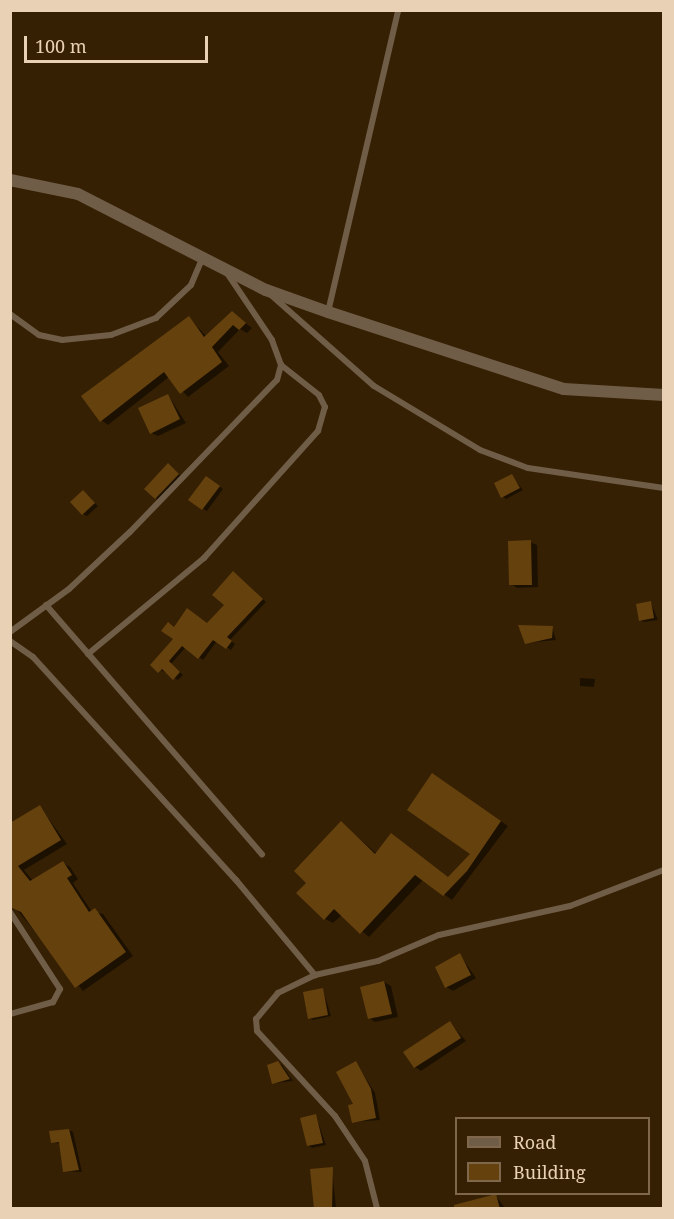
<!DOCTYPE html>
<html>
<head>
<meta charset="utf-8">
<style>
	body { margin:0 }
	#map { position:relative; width:674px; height:1219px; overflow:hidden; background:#362003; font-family:"Noto Serif",serif }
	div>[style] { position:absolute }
	.shadow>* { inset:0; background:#0007 }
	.building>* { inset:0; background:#65410e }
	.service>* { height:6px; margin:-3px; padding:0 3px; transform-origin:3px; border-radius:3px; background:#705d48 }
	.minor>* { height:12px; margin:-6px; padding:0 6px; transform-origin:6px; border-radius:6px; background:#705d48 }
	span { translate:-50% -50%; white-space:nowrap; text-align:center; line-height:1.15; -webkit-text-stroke:5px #362003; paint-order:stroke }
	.frame { position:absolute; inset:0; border:12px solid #e9d1b6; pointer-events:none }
	.legend { position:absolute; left:455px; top:1117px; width:195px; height:78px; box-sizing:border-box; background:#362003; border:2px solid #7e674b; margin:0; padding:8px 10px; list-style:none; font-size:18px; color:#e9d1b6 }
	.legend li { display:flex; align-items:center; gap:12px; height:30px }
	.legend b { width:30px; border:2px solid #7e674b }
	.scale { position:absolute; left:24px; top:36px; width:184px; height:27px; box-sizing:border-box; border:3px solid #e9d1b6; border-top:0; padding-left:8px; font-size:18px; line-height:21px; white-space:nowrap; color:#e9d1b6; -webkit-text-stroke:4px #362003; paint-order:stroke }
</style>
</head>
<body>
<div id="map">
	<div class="shadow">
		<div style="clip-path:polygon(232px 313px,252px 328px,247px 333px,240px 329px,218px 352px,229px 366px,188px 397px,169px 377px,108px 425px,101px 420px,189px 318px,207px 337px)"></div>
		<div style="clip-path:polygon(168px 395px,186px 423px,158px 436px,151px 433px)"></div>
		<div style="clip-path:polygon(172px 468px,182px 477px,160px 500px,156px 498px)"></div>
		<div style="clip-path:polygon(512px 476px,523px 490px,506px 499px,502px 496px)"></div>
		<div style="clip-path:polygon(211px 480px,223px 489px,207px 511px,203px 509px)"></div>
		<div style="clip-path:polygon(83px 492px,98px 506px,87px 516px,83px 514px)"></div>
		<div style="clip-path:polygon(530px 542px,537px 545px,538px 587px,517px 588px,511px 584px)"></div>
		<div style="clip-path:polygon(237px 575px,266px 602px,230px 640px,235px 644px,231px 650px,217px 641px,203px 660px,186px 647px,171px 664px,183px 675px,178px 680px,152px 665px,175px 639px,175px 628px,208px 625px,226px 605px)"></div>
		<div style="clip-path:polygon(651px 603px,658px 620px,644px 622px,640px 620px)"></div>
		<div style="clip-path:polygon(552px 627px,556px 640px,526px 643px)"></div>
		<div style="clip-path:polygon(580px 678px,595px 679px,594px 687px,580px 686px)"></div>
		<div style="clip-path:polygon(441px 780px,508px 826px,452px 900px,423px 880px,369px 937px,342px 915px,333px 923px,325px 919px,308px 883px,341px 823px,377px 854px,399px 840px,449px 878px,472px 853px)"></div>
		<div style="clip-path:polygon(40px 807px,67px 844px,24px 870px,33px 881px,63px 863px,70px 867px,78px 879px,73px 883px,92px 912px,103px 914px,133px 956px,83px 991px,10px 901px,10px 825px)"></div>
		<div style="clip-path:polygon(460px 955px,476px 978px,453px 991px,446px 987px)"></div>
		<div style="clip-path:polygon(384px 982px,391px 986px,398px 1017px,375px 1022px,369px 1018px)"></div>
		<div style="clip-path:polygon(323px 990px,331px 1016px,313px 1020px,309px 1018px)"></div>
		<div style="clip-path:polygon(450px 1023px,466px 1041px,421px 1071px,415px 1067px)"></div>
		<div style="clip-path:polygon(278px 1063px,282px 1065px,293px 1081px,274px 1083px)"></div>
		<div style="clip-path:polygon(356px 1063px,375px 1093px,380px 1120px,353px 1122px)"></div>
		<div style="clip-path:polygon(316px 1116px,326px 1145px,312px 1148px,308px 1145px)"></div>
		<div style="clip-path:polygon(69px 1130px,73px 1132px,82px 1172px,64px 1171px,61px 1144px,52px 1142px)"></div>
		<div style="clip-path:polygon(332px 1168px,336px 1208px,315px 1208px)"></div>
		<div style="clip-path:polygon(496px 1196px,505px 1208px,458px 1208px)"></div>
	</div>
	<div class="building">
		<div style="clip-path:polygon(232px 311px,246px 323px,239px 330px,233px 325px,212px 347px,222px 362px,180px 394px,164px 372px,100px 422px,81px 396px,189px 316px,204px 337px)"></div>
		<div style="clip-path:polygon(168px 394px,180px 419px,150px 434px,138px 408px)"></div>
		<div style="clip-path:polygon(168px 463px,179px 474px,155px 499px,144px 489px)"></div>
		<div style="clip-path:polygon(512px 474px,520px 488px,501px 498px,494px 483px)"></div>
		<div style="clip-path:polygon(206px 476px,220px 486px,202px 510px,188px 500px)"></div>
		<div style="clip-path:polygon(83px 490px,95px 503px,82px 515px,70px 502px)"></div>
		<div style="clip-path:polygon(531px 540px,532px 585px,509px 585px,508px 541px)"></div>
		<div style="clip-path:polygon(233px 571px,263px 599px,227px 637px,232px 641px,226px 649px,213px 640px,198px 659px,182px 646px,169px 661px,180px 672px,173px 680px,162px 669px,158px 673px,150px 665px,173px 639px,161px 631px,168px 622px,174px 627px,187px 608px,207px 623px,224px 605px,212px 595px)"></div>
		<div style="clip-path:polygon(651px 601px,654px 618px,639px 621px,636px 604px)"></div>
		<div style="clip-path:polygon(518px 625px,553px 626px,552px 638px,525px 644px)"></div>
		<div style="clip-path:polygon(432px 773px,501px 821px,467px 871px,443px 896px,415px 875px,360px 934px,334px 909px,324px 920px,296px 893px,306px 883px,294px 871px,341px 821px,375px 854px,391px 833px,448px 877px,470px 854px,407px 810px)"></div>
		<div style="clip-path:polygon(40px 805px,61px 840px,18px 866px,30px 881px,63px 861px,72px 875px,67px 878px,89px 912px,95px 908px,126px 952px,75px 988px,21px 912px,10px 907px,10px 823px)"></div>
		<div style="clip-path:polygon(460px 953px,471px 975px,445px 988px,435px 967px)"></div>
		<div style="clip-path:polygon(384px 981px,392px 1014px,368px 1019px,360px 987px)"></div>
		<div style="clip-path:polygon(323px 988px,328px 1015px,308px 1019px,303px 992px)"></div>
		<div style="clip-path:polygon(450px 1021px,461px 1038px,414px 1068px,403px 1052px)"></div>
		<div style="clip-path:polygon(278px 1061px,290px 1079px,272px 1084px,267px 1065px)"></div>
		<div style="clip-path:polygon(356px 1061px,371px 1089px,376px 1118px,352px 1123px,348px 1105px,353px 1104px,336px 1072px)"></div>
		<div style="clip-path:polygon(316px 1114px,323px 1143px,307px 1146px,300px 1118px)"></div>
		<div style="clip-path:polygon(69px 1129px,79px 1170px,63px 1172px,59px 1142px,51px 1143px,49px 1131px)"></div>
		<div style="clip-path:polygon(333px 1167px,332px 1209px,314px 1209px,310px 1169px)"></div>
		<div style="clip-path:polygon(496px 1194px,500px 1209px,454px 1209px,454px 1205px)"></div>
	</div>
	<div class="service">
		<div style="left:271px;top:295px;width:137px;rotate:41.5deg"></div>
		<div style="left:374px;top:386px;width:124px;rotate:31.1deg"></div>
		<div style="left:480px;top:450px;width:51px;rotate:20.6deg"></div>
		<div style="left:528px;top:468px;width:137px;rotate:8.4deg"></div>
		<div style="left:328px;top:312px;width:310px;rotate:-76.9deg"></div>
		<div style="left:10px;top:314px;width:36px;rotate:36deg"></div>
		<div style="left:39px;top:335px;width:24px;rotate:12deg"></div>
		<div style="left:62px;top:340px;width:49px;rotate:-5.8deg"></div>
		<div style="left:111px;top:335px;width:48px;rotate:-20.7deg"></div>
		<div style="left:156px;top:318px;width:48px;rotate:-43.3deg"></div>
		<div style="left:191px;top:285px;width:28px;rotate:-67deg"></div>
		<div style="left:46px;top:605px;width:330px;rotate:49.1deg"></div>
		<div style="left:10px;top:632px;width:73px;rotate:-36.1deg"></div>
		<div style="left:69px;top:589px;width:83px;rotate:-43.1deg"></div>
		<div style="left:130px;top:532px;width:211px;rotate:-46deg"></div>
		<div style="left:277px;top:380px;width:16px;rotate:-75deg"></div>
		<div style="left:281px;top:365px;width:27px;rotate:-110deg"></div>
		<div style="left:272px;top:340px;width:81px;rotate:-123.9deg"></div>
		<div style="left:10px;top:641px;width:28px;rotate:35deg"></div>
		<div style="left:33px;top:657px;width:302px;rotate:47.7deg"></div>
		<div style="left:236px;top:880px;width:124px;rotate:50.3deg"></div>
		<div style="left:315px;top:975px;width:65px;rotate:-12.5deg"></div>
		<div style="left:378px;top:961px;width:66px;rotate:-23.1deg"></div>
		<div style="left:439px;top:935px;width:134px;rotate:-12.5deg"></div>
		<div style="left:570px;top:906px;width:101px;rotate:-21deg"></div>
		<div style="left:88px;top:654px;width:151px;rotate:-39.6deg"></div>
		<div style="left:204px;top:558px;width:171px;rotate:-48.1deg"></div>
		<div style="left:318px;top:431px;width:25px;rotate:-74deg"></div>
		<div style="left:325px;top:407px;width:13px;rotate:-117deg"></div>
		<div style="left:319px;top:395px;width:48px;rotate:-141.7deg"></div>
		<div style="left:10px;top:912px;width:92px;rotate:57deg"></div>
		<div style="left:60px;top:989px;width:15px;rotate:118deg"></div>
		<div style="left:53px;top:1002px;width:45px;rotate:164.4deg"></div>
		<div style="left:315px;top:975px;width:41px;rotate:154.1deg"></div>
		<div style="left:278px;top:993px;width:34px;rotate:130deg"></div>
		<div style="left:256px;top:1019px;width:12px;rotate:85deg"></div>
		<div style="left:257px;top:1031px;width:115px;rotate:47.5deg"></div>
		<div style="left:335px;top:1116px;width:54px;rotate:56.3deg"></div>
		<div style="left:365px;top:1161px;width:49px;rotate:75.7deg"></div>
	</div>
	<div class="minor">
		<div style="left:10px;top:180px;width:69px;rotate:11.6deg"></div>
		<div style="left:78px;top:194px;width:211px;rotate:27.1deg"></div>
		<div style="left:266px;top:290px;width:66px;rotate:19.5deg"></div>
		<div style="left:328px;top:312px;width:248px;rotate:18.1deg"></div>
		<div style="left:564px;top:389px;width:100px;rotate:3.4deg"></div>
	</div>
	<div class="frame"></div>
	<ul class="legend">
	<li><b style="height:8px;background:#705d48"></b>Road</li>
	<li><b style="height:16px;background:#65410e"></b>Building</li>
	</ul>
	<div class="scale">100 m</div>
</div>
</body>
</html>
